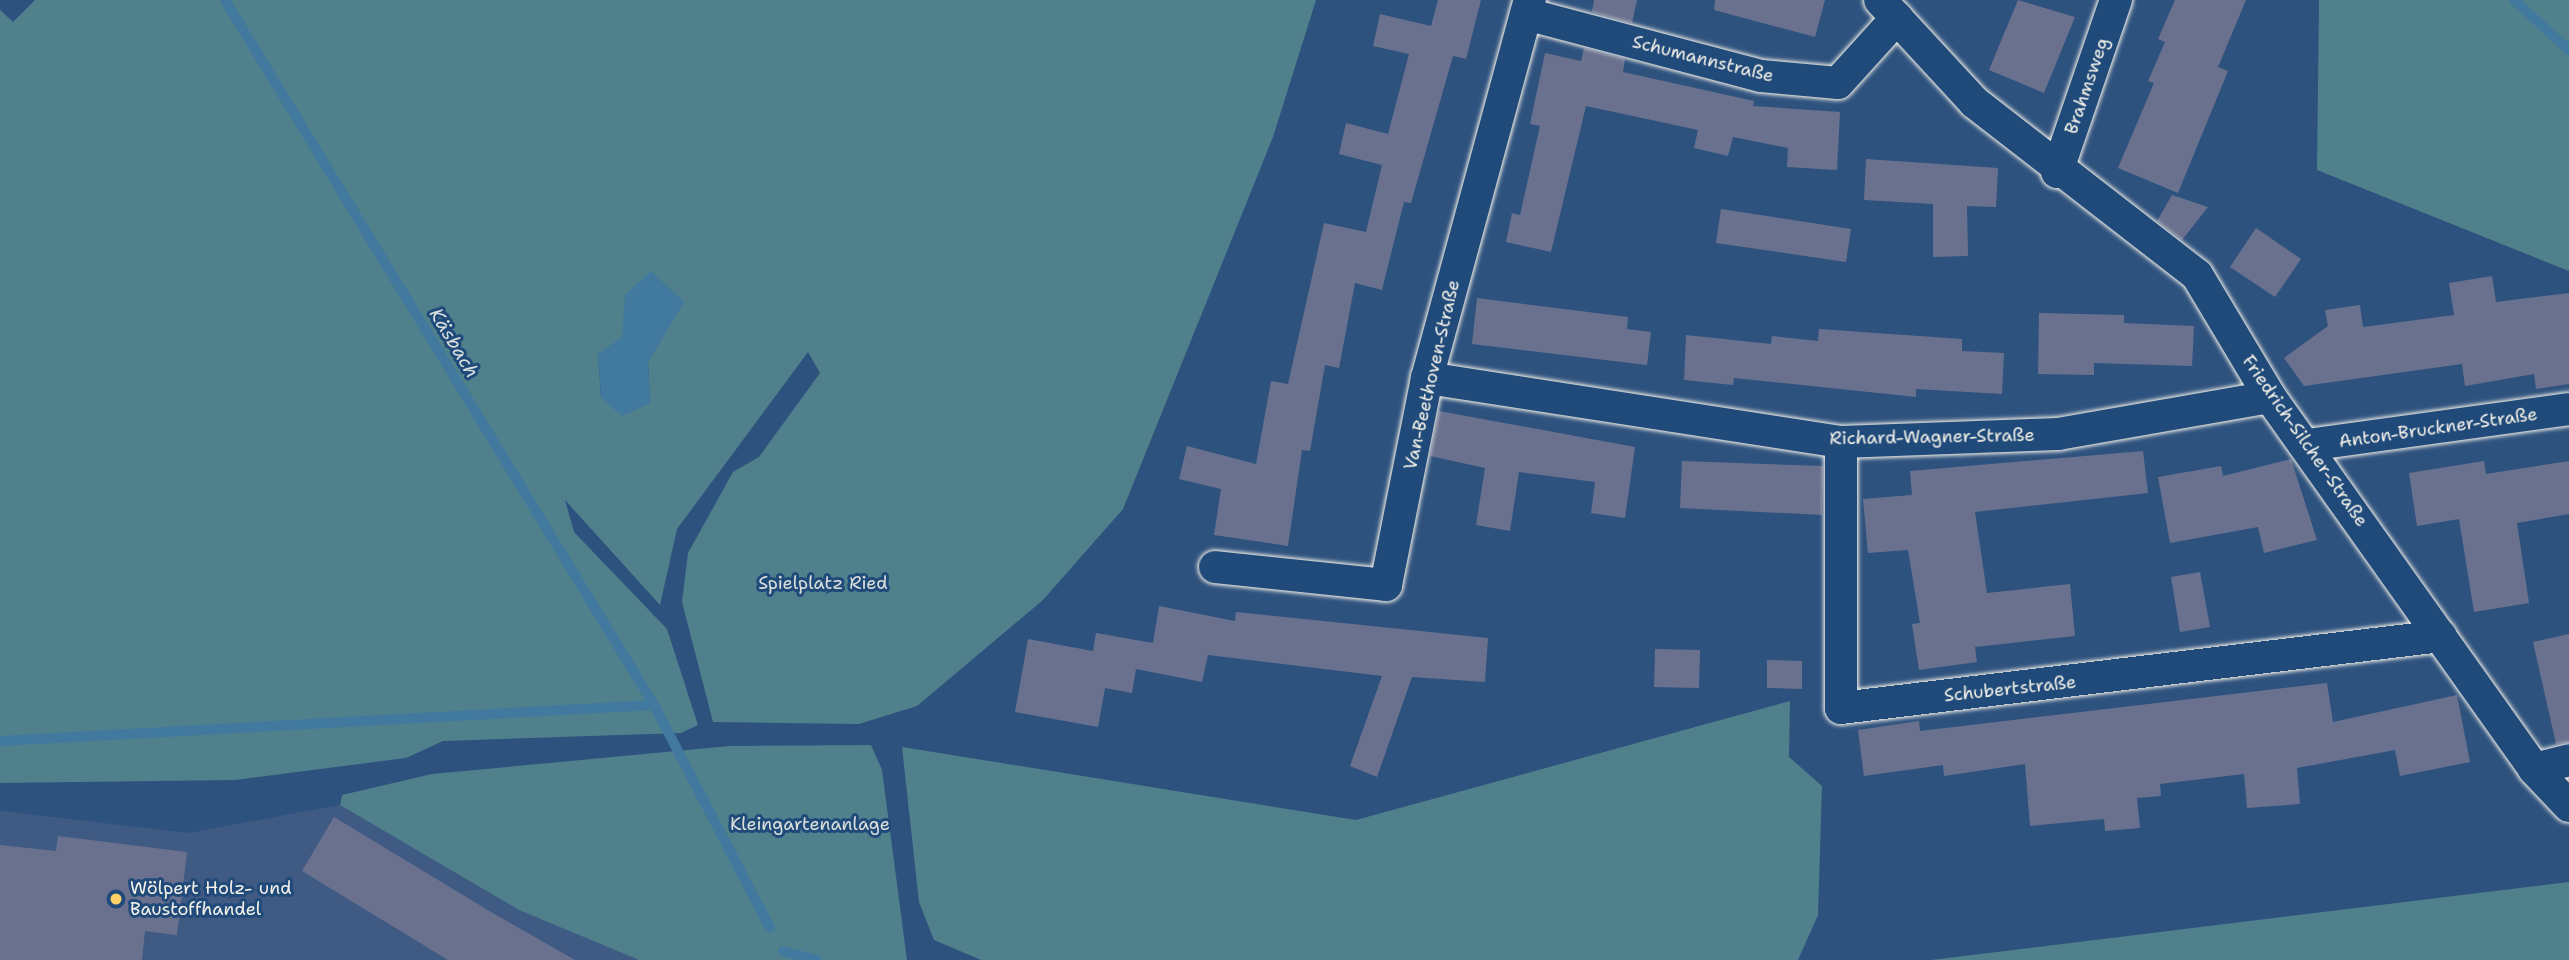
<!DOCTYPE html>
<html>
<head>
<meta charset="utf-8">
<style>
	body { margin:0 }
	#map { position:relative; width:2569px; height:960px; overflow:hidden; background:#2e527e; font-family:"Shantell Sans",sans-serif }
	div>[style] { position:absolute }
	.built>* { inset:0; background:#405b83 }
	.green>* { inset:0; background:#4f808c }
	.water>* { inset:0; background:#42799f }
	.stream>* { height:10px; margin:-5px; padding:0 5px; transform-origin:5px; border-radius:5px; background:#42799f }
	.building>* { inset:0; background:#6a718f }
	.roads { filter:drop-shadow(0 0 2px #f4f1e8) drop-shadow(0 0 2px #f4f1e8) }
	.street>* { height:32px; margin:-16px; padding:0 16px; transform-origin:16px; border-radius:16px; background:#1f4a7a }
	.dots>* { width:19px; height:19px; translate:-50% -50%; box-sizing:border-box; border:4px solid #1f4a7a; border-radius:50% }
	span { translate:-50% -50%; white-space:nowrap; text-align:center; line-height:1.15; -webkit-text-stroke:6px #1f4a7a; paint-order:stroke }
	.street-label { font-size:18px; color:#f4f1e8 }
	.park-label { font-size:18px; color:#dbe0da }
	.poi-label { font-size:18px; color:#f4f1e8 }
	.left { translate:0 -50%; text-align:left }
	.water-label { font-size:19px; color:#d9dfdd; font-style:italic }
</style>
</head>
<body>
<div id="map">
	<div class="built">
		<div style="clip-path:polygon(340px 805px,519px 910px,639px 960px,0 960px,0 811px,189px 833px)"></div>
	</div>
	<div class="green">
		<div style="clip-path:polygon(evenodd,35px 0,1316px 0,1273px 137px,1123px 509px,1043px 600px,917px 706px,859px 724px,713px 722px,682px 602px,688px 553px,733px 472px,759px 457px,820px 373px,808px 352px,677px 529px,660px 605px,565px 500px,574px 532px,667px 629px,698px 725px,681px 733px,443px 741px,406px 758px,235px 780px,0 783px,0 10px,13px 22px,35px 0,683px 302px,648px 362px,650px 403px,601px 398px,598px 354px,683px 302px)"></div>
		<div style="clip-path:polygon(2319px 0,2569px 0,2569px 271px,2317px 170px)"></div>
		<div style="clip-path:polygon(1790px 701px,1789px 757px,1822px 786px,1818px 915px,1798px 960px,981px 960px,934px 940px,919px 902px,902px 747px,1356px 820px)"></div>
		<div style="clip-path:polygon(871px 745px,882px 770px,907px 960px,639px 960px,519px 910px,340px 805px,342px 795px,432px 774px,730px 746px)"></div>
		<div style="clip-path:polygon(2569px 882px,2569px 960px,1931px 960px)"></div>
	</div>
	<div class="water">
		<div style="clip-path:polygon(651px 271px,684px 302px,648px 362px,650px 403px,622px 416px,601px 398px,598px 354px,622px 337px,625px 295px)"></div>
	</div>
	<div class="stream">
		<div style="left:225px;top:0;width:825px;rotate:58.68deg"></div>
		<div style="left:654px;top:705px;width:251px;rotate:62.5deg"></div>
		<div style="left:2514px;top:0;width:74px;rotate:42.3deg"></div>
		<div style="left:0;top:741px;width:655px;rotate:-3.15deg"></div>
		<div style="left:783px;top:951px;width:35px;rotate:15deg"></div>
	</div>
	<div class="building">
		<div style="clip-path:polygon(1438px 0,1481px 0,1466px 59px,1453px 56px,1411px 203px,1404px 202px,1382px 290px,1355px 283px,1339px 368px,1325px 365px,1310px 451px,1302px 450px,1288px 546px,1214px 535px,1221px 489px,1179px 479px,1187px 446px,1256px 464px,1271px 381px,1288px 384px,1324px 223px,1366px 232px,1382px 165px,1339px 154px,1346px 123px,1388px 134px,1409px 54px,1373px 46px,1380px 14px,1431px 26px)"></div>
		<div style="clip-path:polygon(1594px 0,1637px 0,1632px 23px,1592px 12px)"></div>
		<div style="clip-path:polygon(1715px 0,1825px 0,1815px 37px,1714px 10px)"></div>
		<div style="clip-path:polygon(2018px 0,2075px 17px,2044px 93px,1989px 70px)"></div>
		<div style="clip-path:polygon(2175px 0,2246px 0,2218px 67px,2228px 71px,2178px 193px,2118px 168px,2154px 83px,2148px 81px,2165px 42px,2158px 39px)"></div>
		<div style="clip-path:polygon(1584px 48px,1625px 59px,1623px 72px,1754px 101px,1753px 106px,1840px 112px,1837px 170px,1787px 167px,1788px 148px,1733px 137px,1728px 156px,1694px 148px,1698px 130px,1586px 106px,1551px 252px,1506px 242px,1512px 213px,1520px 215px,1540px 126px,1530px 124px,1545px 53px,1581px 61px)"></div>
		<div style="clip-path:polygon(1866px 159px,1998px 168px,1996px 207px,1967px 206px,1968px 256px,1933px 257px,1933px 204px,1864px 200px)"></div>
		<div style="clip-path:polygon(2172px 195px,2208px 207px,2182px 240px,2157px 221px)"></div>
		<div style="clip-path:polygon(1721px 209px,1851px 229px,1846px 262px,1716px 243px)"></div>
		<div style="clip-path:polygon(2256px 228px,2301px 259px,2275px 297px,2230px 267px)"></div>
		<div style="clip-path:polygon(2492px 276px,2496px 302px,2569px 293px,2569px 384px,2536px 389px,2534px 374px,2465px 386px,2462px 364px,2304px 386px,2284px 358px,2328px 326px,2325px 310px,2360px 305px,2363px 327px,2454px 315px,2449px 283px)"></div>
		<div style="clip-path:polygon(1477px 298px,1628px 317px,1627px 329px,1651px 332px,1647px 365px,1472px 344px)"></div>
		<div style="clip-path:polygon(2039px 313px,2124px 315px,2124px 323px,2194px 326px,2192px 366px,2094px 363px,2094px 375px,2038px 374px)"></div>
		<div style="clip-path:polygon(1819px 329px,1962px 339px,1962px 351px,2004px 353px,2002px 394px,1916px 389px,1916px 397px,1734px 378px,1733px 385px,1684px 380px,1686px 335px,1771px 344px,1772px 336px,1818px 341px)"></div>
		<div style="clip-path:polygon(1439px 411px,1635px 447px,1625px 518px,1591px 513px,1595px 482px,1519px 472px,1510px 531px,1476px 525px,1485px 468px,1430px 456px)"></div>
		<div style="clip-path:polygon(2143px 451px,2148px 493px,1975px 512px,1987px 593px,2070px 584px,2075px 636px,1975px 647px,1977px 662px,1919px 670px,1912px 624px,1920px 623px,1908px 550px,1868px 553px,1863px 499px,1912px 495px,1910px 471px)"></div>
		<div style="clip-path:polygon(2291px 459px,2317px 540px,2264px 553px,2258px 527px,2170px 543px,2158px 477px,2221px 466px,2223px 476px)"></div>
		<div style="clip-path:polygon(1682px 461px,1823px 466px,1822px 515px,1680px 508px)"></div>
		<div style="clip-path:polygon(2484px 461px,2486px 474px,2569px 461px,2569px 514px,2517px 523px,2529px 603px,2474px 612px,2459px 519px,2417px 526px,2409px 473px)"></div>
		<div style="clip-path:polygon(2200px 572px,2210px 627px,2180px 632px,2171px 577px)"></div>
		<div style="clip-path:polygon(1159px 606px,1235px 621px,1236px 612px,1488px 638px,1485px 682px,1412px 677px,1377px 777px,1350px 766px,1382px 676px,1208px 655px,1202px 682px,1136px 669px,1132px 693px,1105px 688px,1098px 727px,1015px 712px,1028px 639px,1093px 651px,1096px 633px,1153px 643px)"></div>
		<div style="clip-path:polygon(2569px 634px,2569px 742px,2556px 744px,2533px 642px)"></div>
		<div style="clip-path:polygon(1655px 649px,1700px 650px,1699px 688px,1654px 687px)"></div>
		<div style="clip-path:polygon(1767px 660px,1802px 661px,1802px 689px,1767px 688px)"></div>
		<div style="clip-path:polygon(2327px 683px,2333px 722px,2457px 695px,2470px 762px,2400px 776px,2395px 750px,2297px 768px,2300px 804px,2247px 808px,2244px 774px,2160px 784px,2161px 796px,2137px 798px,2140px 828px,2105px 831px,2104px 819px,2030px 826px,2025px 764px,1944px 776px,1943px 765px,1864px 776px,1858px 730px,1919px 721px,1920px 731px)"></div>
		<div style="clip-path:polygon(334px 817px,491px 912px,575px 960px,448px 960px,302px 871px)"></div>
		<div style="clip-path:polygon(58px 836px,187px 852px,177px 935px,145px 931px,142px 960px,0 960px,0 845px,56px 851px)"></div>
	</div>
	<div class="roads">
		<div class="street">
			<div style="left:1880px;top:0;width:139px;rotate:47.3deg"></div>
			<div style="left:1974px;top:102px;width:282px;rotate:37.8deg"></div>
			<div style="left:2197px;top:275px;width:142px;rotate:59.1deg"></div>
			<div style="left:2270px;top:397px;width:456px;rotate:54.6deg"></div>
			<div style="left:2534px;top:769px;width:51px;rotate:46.6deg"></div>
			<div style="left:1526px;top:14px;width:243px;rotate:14.8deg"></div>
			<div style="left:1761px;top:76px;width:77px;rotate:5.2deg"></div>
			<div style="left:1838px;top:83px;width:88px;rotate:-47.8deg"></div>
			<div style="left:2057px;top:172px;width:182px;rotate:-71.1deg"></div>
			<div style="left:1427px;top:378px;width:419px;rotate:8.8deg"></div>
			<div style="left:1841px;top:442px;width:217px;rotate:-2.1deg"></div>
			<div style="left:2058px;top:434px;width:215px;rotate:-9.9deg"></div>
			<div style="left:1841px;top:442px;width:266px;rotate:90deg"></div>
			<div style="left:1841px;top:708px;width:604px;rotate:-6.84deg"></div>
			<div style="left:2307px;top:445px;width:264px;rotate:-7.8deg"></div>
			<div style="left:1215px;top:567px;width:172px;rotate:6deg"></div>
			<div style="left:1386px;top:585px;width:211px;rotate:-78.8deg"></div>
			<div style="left:1427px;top:378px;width:392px;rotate:-74.8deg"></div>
			<div style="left:2534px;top:769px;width:36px;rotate:-14deg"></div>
		</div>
	</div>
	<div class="dots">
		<div style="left:116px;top:899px;background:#ffd166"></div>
	</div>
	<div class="street-label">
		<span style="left:1703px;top:59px;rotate:14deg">Schumannstraße</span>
		<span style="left:2087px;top:86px;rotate:-71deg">Brahmsweg</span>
		<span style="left:1432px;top:375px;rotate:-77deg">Van-Beethoven-Straße</span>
		<span style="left:2438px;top:428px;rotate:-8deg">Anton-Bruckner-Straße</span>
		<span style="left:1932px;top:437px;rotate:-1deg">Richard-Wagner-Straße</span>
		<span style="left:2305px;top:441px;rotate:55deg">Friedrich-Silcher-Straße</span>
		<span style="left:2010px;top:689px;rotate:-6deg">Schubertstraße</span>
	</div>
	<div class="park-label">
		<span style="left:823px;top:583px">Spielplatz Ried</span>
		<span style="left:810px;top:824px">Kleingartenanlage</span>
	</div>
	<div class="poi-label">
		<span class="left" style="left:130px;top:899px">Wölpert Holz- und<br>Baustoffhandel</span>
	</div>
	<div class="water-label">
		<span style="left:454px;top:343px;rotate:59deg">Käsbach</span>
	</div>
</div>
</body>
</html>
